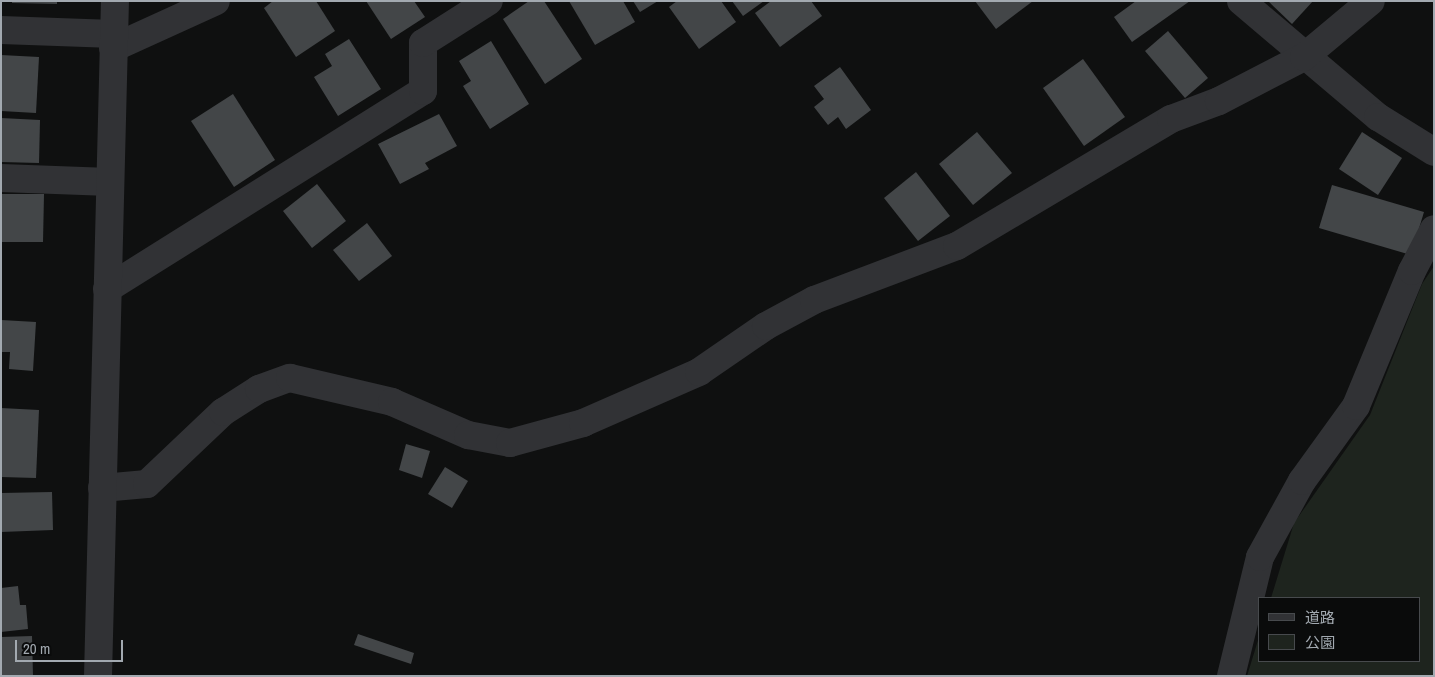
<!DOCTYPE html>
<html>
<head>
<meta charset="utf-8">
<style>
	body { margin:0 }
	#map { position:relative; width:1435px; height:677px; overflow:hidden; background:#0f1010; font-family:"Archivo Narrow","Noto Sans JP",sans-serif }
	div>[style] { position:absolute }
	.green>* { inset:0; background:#1e241e }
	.building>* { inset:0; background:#434648 }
	.minor>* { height:28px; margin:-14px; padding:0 14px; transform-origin:14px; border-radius:14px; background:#313235 }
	span { translate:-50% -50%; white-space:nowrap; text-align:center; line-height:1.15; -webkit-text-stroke:4.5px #0a0b0b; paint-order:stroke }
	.frame { position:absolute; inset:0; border:2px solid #a2a9b0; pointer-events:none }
	.legend { position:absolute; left:1258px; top:597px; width:162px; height:65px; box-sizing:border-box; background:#0a0b0b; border:1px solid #474a4d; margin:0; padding:6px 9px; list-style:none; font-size:15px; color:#a2a9b0 }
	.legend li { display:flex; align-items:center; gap:10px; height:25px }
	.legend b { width:25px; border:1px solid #474a4d }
	.scale { position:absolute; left:15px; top:640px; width:108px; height:22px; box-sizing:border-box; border:2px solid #a2a9b0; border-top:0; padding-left:6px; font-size:15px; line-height:18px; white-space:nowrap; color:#a2a9b0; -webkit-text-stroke:4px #0a0b0b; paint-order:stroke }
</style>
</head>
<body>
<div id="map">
	<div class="green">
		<div style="clip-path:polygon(1434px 266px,1434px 676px,1247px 676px,1259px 637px,1259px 661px,1419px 661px,1419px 598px,1271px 598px,1294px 523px,1370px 415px,1422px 284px)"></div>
	</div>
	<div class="building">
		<div style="clip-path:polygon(12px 1px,57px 1px,57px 4px,12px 3px)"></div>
		<div style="clip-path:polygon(273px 1px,316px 1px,335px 31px,296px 57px,264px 8px)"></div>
		<div style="clip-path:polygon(366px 1px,414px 1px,425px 17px,391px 39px)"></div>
		<div style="clip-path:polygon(529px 1px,544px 1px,582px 59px,545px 84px,503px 19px)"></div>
		<div style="clip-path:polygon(569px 1px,623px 1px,635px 22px,595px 45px)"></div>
		<div style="clip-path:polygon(633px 1px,658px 1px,640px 12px)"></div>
		<div style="clip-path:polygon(677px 1px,721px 1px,736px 22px,699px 49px,669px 7px)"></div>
		<div style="clip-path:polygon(732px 1px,764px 1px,743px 16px)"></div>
		<div style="clip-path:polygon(771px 1px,811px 1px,822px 16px,780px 47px,755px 13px)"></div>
		<div style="clip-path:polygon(975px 1px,1033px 1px,996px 29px)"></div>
		<div style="clip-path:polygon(1136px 1px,1190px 1px,1132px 42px,1114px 17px)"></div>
		<div style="clip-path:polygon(1268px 1px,1313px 1px,1292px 24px)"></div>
		<div style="clip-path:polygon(1168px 31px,1208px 78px,1185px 98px,1145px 51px)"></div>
		<div style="clip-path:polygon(349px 39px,381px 89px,338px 116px,314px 77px,332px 66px,325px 54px)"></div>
		<div style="clip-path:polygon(491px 41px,529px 104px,490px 129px,463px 86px,471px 81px,459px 61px)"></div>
		<div style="clip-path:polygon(1px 55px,39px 57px,36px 113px,1px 111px)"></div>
		<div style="clip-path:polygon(1083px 59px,1125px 117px,1084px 146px,1043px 88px)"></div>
		<div style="clip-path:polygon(840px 67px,871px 110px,846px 129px,838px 117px,828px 125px,814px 107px,824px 99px,814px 86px)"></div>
		<div style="clip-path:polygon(233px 94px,275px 160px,234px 187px,191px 121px)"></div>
		<div style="clip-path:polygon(439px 114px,457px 146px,425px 163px,429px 169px,400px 184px,378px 144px)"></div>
		<div style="clip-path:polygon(1px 118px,40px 120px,39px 163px,1px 162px)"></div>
		<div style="clip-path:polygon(977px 132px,1012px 173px,973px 205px,939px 164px)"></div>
		<div style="clip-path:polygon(1362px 132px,1402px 158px,1378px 195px,1339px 169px)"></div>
		<div style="clip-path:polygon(916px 172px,950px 216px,918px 241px,884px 198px)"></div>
		<div style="clip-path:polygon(317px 184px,346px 221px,312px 248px,283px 211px)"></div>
		<div style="clip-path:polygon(1332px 185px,1424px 212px,1411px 255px,1319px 228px)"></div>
		<div style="clip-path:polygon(1px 194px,44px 194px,43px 242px,1px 242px)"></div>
		<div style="clip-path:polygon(367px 223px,392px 256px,359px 281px,333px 250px)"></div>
		<div style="clip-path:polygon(1px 320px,36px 322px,33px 371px,9px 369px,10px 352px,1px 352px)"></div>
		<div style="clip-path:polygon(1px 408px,39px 410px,36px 478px,1px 477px)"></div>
		<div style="clip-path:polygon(406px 444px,430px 451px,422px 478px,399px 470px)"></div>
		<div style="clip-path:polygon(445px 467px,468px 481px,452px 508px,428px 494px)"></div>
		<div style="clip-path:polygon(52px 492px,53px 530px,1px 532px,1px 493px)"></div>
		<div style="clip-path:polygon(18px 586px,20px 605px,26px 605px,28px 629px,1px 632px,1px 588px)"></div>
		<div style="clip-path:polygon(358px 634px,414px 653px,411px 664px,354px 645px)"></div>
		<div style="clip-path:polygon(32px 636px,33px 676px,1px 676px,1px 637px)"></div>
	</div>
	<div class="minor">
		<div style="left:1241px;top:1px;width:180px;rotate:40.3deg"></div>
		<div style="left:1378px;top:117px;width:66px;rotate:32deg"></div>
		<div style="left:1px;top:30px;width:113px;rotate:2deg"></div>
		<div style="left:113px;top:48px;width:113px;rotate:-24.5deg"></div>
		<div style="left:1px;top:178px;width:109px;rotate:2.1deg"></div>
		<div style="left:107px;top:289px;width:373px;rotate:-32.1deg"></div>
		<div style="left:423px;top:91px;width:48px;rotate:-90deg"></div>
		<div style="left:423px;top:43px;width:78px;rotate:-32.5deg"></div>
		<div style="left:102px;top:488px;width:45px;rotate:-5.1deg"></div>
		<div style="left:147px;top:484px;width:105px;rotate:-43.5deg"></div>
		<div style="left:223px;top:412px;width:43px;rotate:-32.6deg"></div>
		<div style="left:259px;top:389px;width:33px;rotate:-20deg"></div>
		<div style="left:290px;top:378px;width:105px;rotate:13.2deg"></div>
		<div style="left:392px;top:402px;width:83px;rotate:23.5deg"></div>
		<div style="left:468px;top:435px;width:43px;rotate:10.8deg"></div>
		<div style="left:510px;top:443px;width:76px;rotate:-15.3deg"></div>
		<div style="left:583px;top:423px;width:127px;rotate:-23.7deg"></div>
		<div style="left:699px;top:372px;width:81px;rotate:-34.5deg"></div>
		<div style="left:766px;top:326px;width:55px;rotate:-28.4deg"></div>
		<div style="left:814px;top:300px;width:153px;rotate:-20.7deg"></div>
		<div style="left:957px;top:246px;width:249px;rotate:-30.7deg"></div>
		<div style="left:1171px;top:119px;width:51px;rotate:-20.6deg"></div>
		<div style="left:1219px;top:101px;width:96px;rotate:-27.4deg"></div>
		<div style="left:1304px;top:57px;width:87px;rotate:-39.9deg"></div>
		<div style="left:98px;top:676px;width:675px;rotate:-88.56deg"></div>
		<div style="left:1231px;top:676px;width:122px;rotate:-76.3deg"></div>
		<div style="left:1260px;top:557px;width:87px;rotate:-61.1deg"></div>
		<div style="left:1302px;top:481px;width:92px;rotate:-54.2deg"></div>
		<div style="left:1356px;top:406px;width:146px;rotate:-67.5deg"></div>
		<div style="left:1412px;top:271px;width:47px;rotate:-62.4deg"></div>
	</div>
	<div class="frame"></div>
	<ul class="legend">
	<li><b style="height:6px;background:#313235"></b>道路</li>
	<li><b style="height:14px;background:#1e241e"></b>公園</li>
	</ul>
	<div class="scale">20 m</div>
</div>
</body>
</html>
